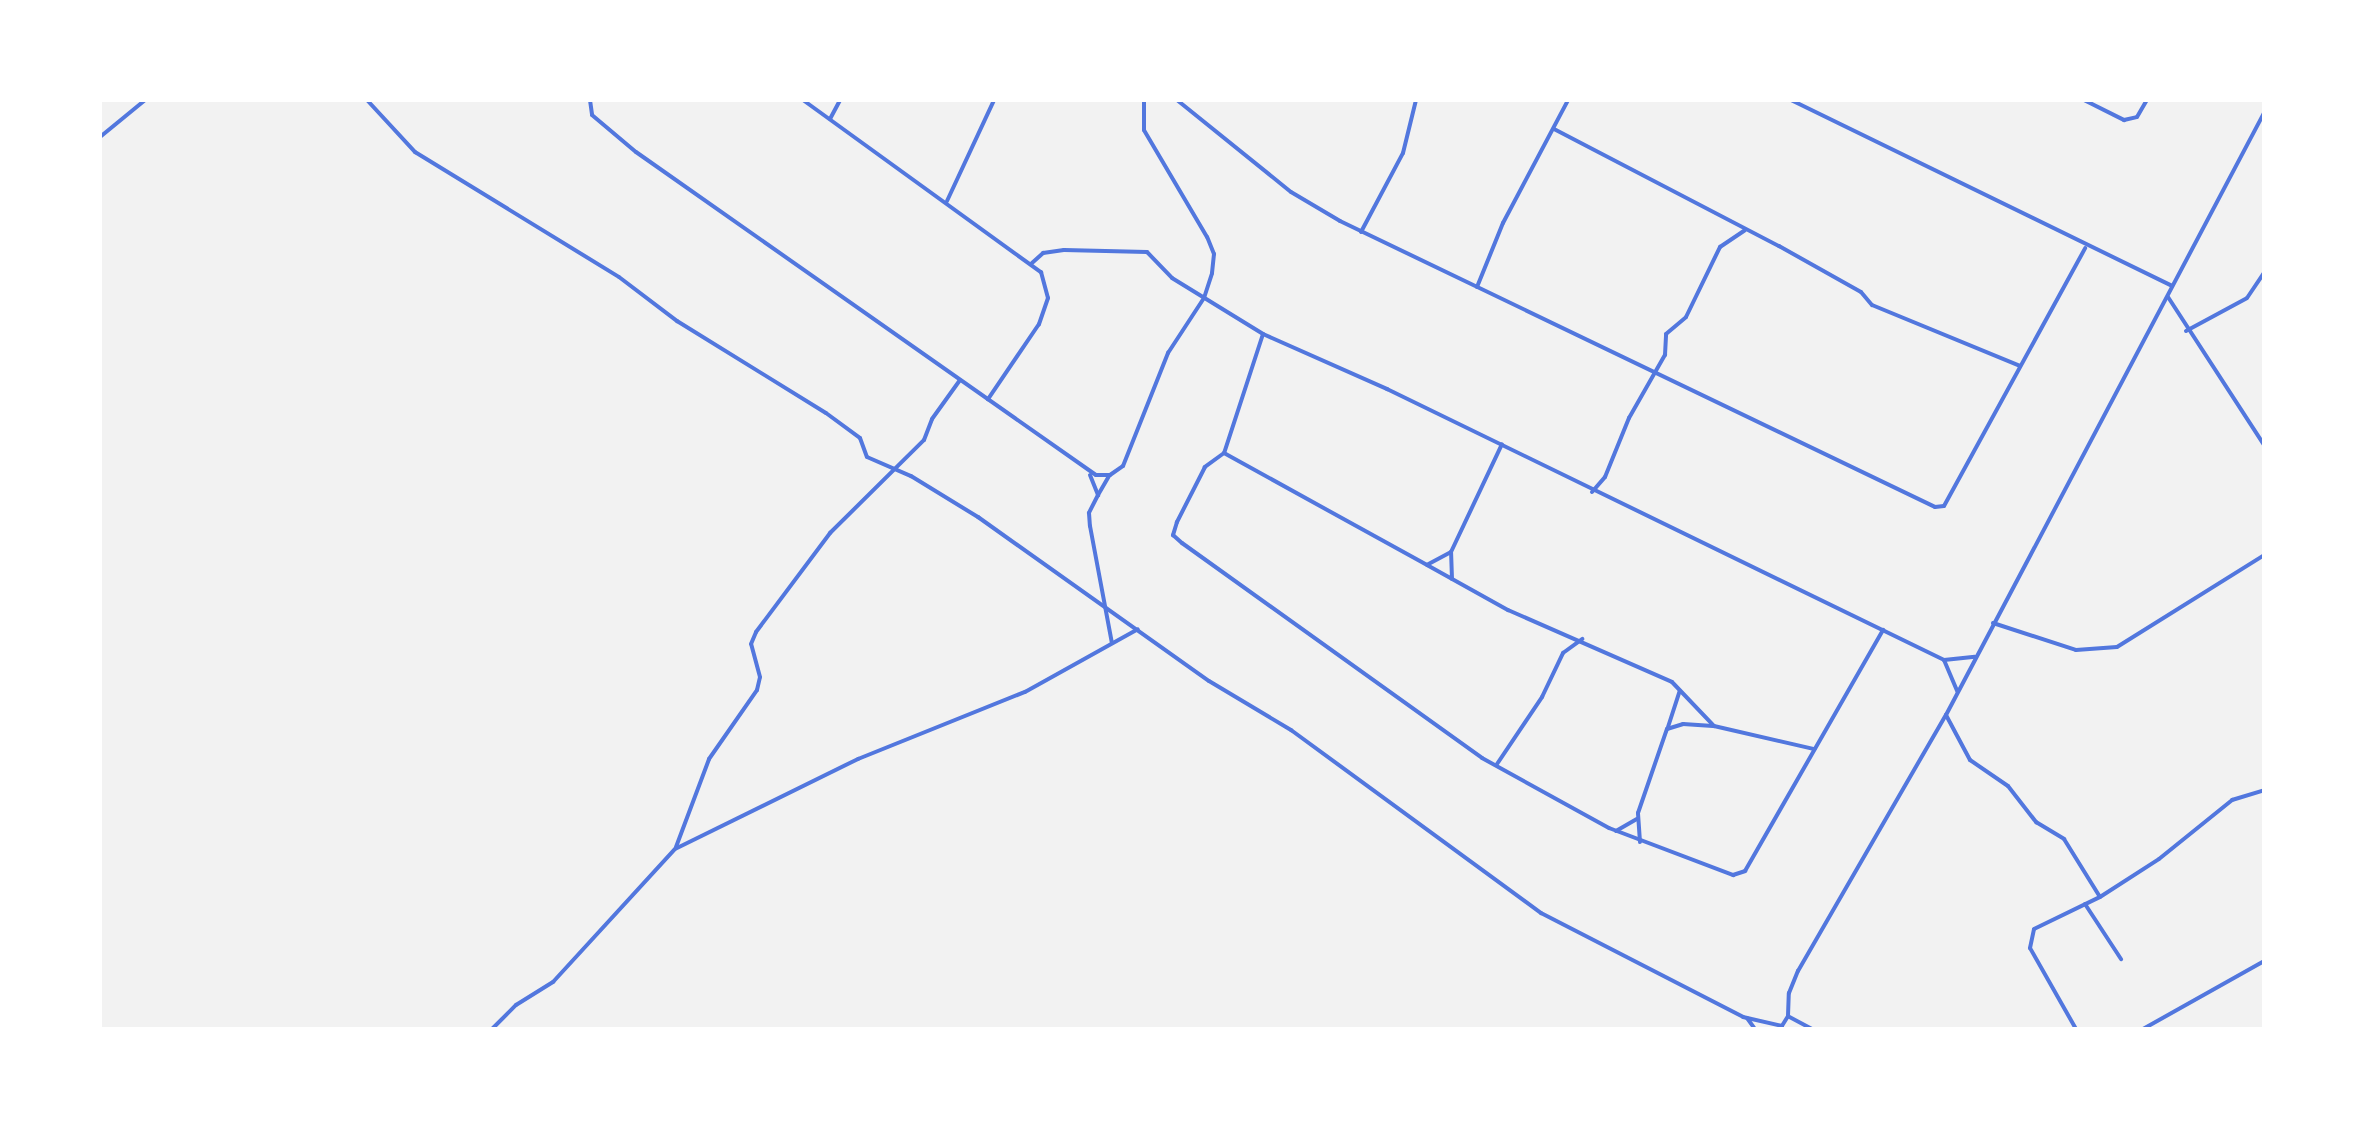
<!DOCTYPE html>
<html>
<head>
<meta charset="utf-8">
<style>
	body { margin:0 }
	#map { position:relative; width:2364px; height:1129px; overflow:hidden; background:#f2f2f2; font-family:Spectral,serif }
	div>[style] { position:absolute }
	.minor>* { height:4px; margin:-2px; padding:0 2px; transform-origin:2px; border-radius:2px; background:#5277de }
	span { translate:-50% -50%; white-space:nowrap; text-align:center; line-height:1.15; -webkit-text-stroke:8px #fff; paint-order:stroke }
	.frame { position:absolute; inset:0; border:102px solid #fff; pointer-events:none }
</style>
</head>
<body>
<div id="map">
	<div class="minor">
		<div style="left:367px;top:100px;width:71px;rotate:47.3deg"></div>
		<div style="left:415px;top:152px;width:239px;rotate:31.5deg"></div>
		<div style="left:619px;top:277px;width:73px;rotate:37.2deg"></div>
		<div style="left:677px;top:321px;width:175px;rotate:31.7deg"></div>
		<div style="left:826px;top:413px;width:42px;rotate:36.3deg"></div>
		<div style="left:860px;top:438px;width:20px;rotate:70deg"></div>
		<div style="left:867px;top:457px;width:48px;rotate:23.4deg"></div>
		<div style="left:911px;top:476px;width:79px;rotate:31.5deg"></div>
		<div style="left:978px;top:517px;width:283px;rotate:35.4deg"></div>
		<div style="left:1209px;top:681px;width:96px;rotate:30.9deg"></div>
		<div style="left:1291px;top:730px;width:310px;rotate:36.2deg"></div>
		<div style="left:1541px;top:913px;width:227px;rotate:27.2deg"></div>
		<div style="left:1743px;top:1017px;width:40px;rotate:13deg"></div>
		<div style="left:590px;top:100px;width:15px;rotate:82deg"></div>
		<div style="left:592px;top:115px;width:57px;rotate:40.1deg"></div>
		<div style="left:636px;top:152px;width:562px;rotate:35.08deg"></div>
		<div style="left:1096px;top:475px;width:14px"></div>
		<div style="left:1110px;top:475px;width:16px;rotate:-35deg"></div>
		<div style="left:1123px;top:466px;width:122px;rotate:-68.3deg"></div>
		<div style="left:1168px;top:353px;width:66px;rotate:-56.8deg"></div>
		<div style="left:1204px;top:298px;width:26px;rotate:-72deg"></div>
		<div style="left:1212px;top:273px;width:19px;rotate:-84deg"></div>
		<div style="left:1214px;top:254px;width:18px;rotate:-112deg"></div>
		<div style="left:1207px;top:237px;width:124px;rotate:-120.5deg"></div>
		<div style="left:1144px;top:130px;width:30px;rotate:-90deg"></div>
		<div style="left:803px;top:100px;width:294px;rotate:35.9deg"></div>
		<div style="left:1041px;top:272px;width:27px;rotate:75deg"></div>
		<div style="left:1048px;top:298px;width:28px;rotate:109deg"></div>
		<div style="left:1039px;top:324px;width:91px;rotate:124.2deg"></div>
		<div style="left:1177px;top:100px;width:146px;rotate:38.9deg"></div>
		<div style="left:1291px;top:192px;width:57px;rotate:30.6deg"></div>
		<div style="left:1340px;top:221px;width:660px;rotate:25.67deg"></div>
		<div style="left:1935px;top:507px;width:9px;rotate:-6deg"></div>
		<div style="left:1944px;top:506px;width:294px;rotate:-61.3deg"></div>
		<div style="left:1791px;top:100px;width:424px;rotate:26deg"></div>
		<div style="left:2084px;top:100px;width:45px;rotate:26.6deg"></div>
		<div style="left:2124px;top:120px;width:13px;rotate:-13deg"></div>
		<div style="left:2137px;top:117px;width:20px;rotate:-60deg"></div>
		<div style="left:830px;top:119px;width:21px;rotate:-62deg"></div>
		<div style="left:1554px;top:129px;width:254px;rotate:27.5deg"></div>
		<div style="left:1779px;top:246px;width:94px;rotate:29.3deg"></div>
		<div style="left:1861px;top:292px;width:17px;rotate:50deg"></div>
		<div style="left:1872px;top:305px;width:160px;rotate:22.4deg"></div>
		<div style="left:100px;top:137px;width:58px;rotate:-39.4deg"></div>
		<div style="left:947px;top:201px;width:111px;rotate:-65deg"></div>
		<div style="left:1361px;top:232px;width:89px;rotate:-62deg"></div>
		<div style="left:1403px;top:153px;width:55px;rotate:-76.2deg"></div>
		<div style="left:1032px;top:263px;width:15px;rotate:-42deg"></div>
		<div style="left:1043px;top:253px;width:21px;rotate:-8deg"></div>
		<div style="left:1064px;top:250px;width:83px;rotate:1.4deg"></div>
		<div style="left:1147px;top:252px;width:36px;rotate:46deg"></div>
		<div style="left:1172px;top:278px;width:107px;rotate:31.6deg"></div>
		<div style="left:1263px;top:334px;width:136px;rotate:23.9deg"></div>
		<div style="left:1387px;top:389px;width:619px;rotate:25.94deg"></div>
		<div style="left:1944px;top:660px;width:31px;rotate:-6deg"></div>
		<div style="left:1477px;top:287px;width:69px;rotate:-67.9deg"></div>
		<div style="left:1503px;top:223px;width:139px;rotate:-62.1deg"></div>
		<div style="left:2168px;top:297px;width:176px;rotate:57deg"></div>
		<div style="left:2186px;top:331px;width:69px;rotate:-28.4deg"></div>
		<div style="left:2247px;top:298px;width:30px;rotate:-56deg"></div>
		<div style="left:1263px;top:334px;width:125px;rotate:108.1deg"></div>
		<div style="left:1224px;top:453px;width:232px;rotate:28.9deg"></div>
		<div style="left:1224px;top:453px;width:24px;rotate:144deg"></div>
		<div style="left:1205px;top:467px;width:62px;rotate:117deg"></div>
		<div style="left:1177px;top:522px;width:14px;rotate:107deg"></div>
		<div style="left:1173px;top:535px;width:12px;rotate:42deg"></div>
		<div style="left:1182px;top:543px;width:369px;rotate:35.6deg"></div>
		<div style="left:1482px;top:758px;width:145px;rotate:28.9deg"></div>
		<div style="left:1609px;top:828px;width:133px;rotate:20.8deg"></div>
		<div style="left:1733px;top:875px;width:13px;rotate:-18deg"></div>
		<div style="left:1745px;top:871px;width:278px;rotate:-60.2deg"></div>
		<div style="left:1090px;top:475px;width:22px;rotate:68deg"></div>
		<div style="left:1098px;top:495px;width:20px;rotate:117deg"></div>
		<div style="left:1089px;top:513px;width:13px;rotate:86deg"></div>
		<div style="left:1090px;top:526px;width:119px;rotate:79.4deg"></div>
		<div style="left:1592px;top:492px;width:20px;rotate:-49deg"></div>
		<div style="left:1605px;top:477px;width:64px;rotate:-67.9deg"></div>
		<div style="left:1629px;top:418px;width:73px;rotate:-60.3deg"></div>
		<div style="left:1665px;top:355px;width:21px;rotate:-87deg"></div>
		<div style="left:1666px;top:334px;width:26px;rotate:-40deg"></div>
		<div style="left:1686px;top:317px;width:78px;rotate:-64.1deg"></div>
		<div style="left:1720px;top:247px;width:30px;rotate:-34deg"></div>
		<div style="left:1098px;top:495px;width:22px;rotate:-60deg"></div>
		<div style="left:1451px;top:552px;width:27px;rotate:152deg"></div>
		<div style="left:1427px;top:565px;width:93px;rotate:29.1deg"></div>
		<div style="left:1508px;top:610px;width:179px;rotate:23.7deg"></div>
		<div style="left:1672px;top:682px;width:61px;rotate:46.3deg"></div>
		<div style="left:1714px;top:726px;width:103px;rotate:13deg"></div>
		<div style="left:1452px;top:579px;width:27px;rotate:-92deg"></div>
		<div style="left:1451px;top:552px;width:119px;rotate:-64.7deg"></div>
		<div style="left:1993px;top:623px;width:87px;rotate:18deg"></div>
		<div style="left:2076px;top:650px;width:41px;rotate:-4.2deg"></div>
		<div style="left:2117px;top:647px;width:173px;rotate:-32deg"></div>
		<div style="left:1944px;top:660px;width:34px;rotate:67deg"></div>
		<div style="left:1946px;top:715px;width:51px;rotate:61.9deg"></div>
		<div style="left:1970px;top:760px;width:46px;rotate:34.4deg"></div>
		<div style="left:2008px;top:786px;width:46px;rotate:52.1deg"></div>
		<div style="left:2036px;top:822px;width:33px;rotate:31deg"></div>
		<div style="left:2064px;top:839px;width:68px;rotate:58.2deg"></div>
		<div style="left:1668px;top:727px;width:38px;rotate:-72deg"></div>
		<div style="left:1497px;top:764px;width:81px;rotate:-56.1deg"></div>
		<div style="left:1542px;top:697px;width:49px;rotate:-64.5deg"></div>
		<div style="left:1563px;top:653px;width:24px;rotate:-36deg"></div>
		<div style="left:1616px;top:831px;width:24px;rotate:-30deg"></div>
		<div style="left:1640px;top:842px;width:29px;rotate:-94deg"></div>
		<div style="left:1638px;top:813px;width:89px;rotate:-71deg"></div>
		<div style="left:1667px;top:729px;width:17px;rotate:-17deg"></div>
		<div style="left:1683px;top:724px;width:30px;rotate:4deg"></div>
		<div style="left:676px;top:847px;width:94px;rotate:-69.4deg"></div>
		<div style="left:709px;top:759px;width:84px;rotate:-55.2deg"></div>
		<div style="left:757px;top:690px;width:13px;rotate:-77deg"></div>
		<div style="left:760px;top:677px;width:34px;rotate:-105deg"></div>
		<div style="left:751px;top:644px;width:13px;rotate:-67deg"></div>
		<div style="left:756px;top:632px;width:124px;rotate:-53.2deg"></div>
		<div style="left:830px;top:533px;width:132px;rotate:-44.7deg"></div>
		<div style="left:924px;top:440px;width:22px;rotate:-69deg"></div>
		<div style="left:932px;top:419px;width:48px;rotate:-54.3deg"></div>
		<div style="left:2085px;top:904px;width:66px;rotate:56.8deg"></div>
		<div style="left:1747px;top:1018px;width:14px;rotate:54deg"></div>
		<div style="left:492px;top:1029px;width:34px;rotate:-45deg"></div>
		<div style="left:516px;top:1005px;width:44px;rotate:-31.9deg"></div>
		<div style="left:553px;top:982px;width:180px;rotate:-47.5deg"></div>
		<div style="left:675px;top:849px;width:204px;rotate:-26.2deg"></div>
		<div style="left:858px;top:759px;width:180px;rotate:-21.9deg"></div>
		<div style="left:1025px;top:692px;width:129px;rotate:-29.1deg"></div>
		<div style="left:1780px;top:1029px;width:15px;rotate:-58deg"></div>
		<div style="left:1812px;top:1029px;width:27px;rotate:-152deg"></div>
		<div style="left:1788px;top:1016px;width:23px;rotate:-88deg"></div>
		<div style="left:1789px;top:993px;width:24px;rotate:-68deg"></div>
		<div style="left:1798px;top:971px;width:296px;rotate:-60deg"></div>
		<div style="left:1946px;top:715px;width:681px;rotate:-62.16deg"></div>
		<div style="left:2076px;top:1029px;width:93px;rotate:-119.6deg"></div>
		<div style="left:2030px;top:948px;width:19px;rotate:-78deg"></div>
		<div style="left:2034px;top:929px;width:73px;rotate:-25.9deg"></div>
		<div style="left:2100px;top:897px;width:70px;rotate:-32.8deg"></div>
		<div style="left:2159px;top:859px;width:94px;rotate:-38.9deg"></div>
		<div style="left:2232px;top:800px;width:34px;rotate:-17deg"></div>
		<div style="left:2143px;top:1029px;width:139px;rotate:-29.3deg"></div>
	</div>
	<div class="frame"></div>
</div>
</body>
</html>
